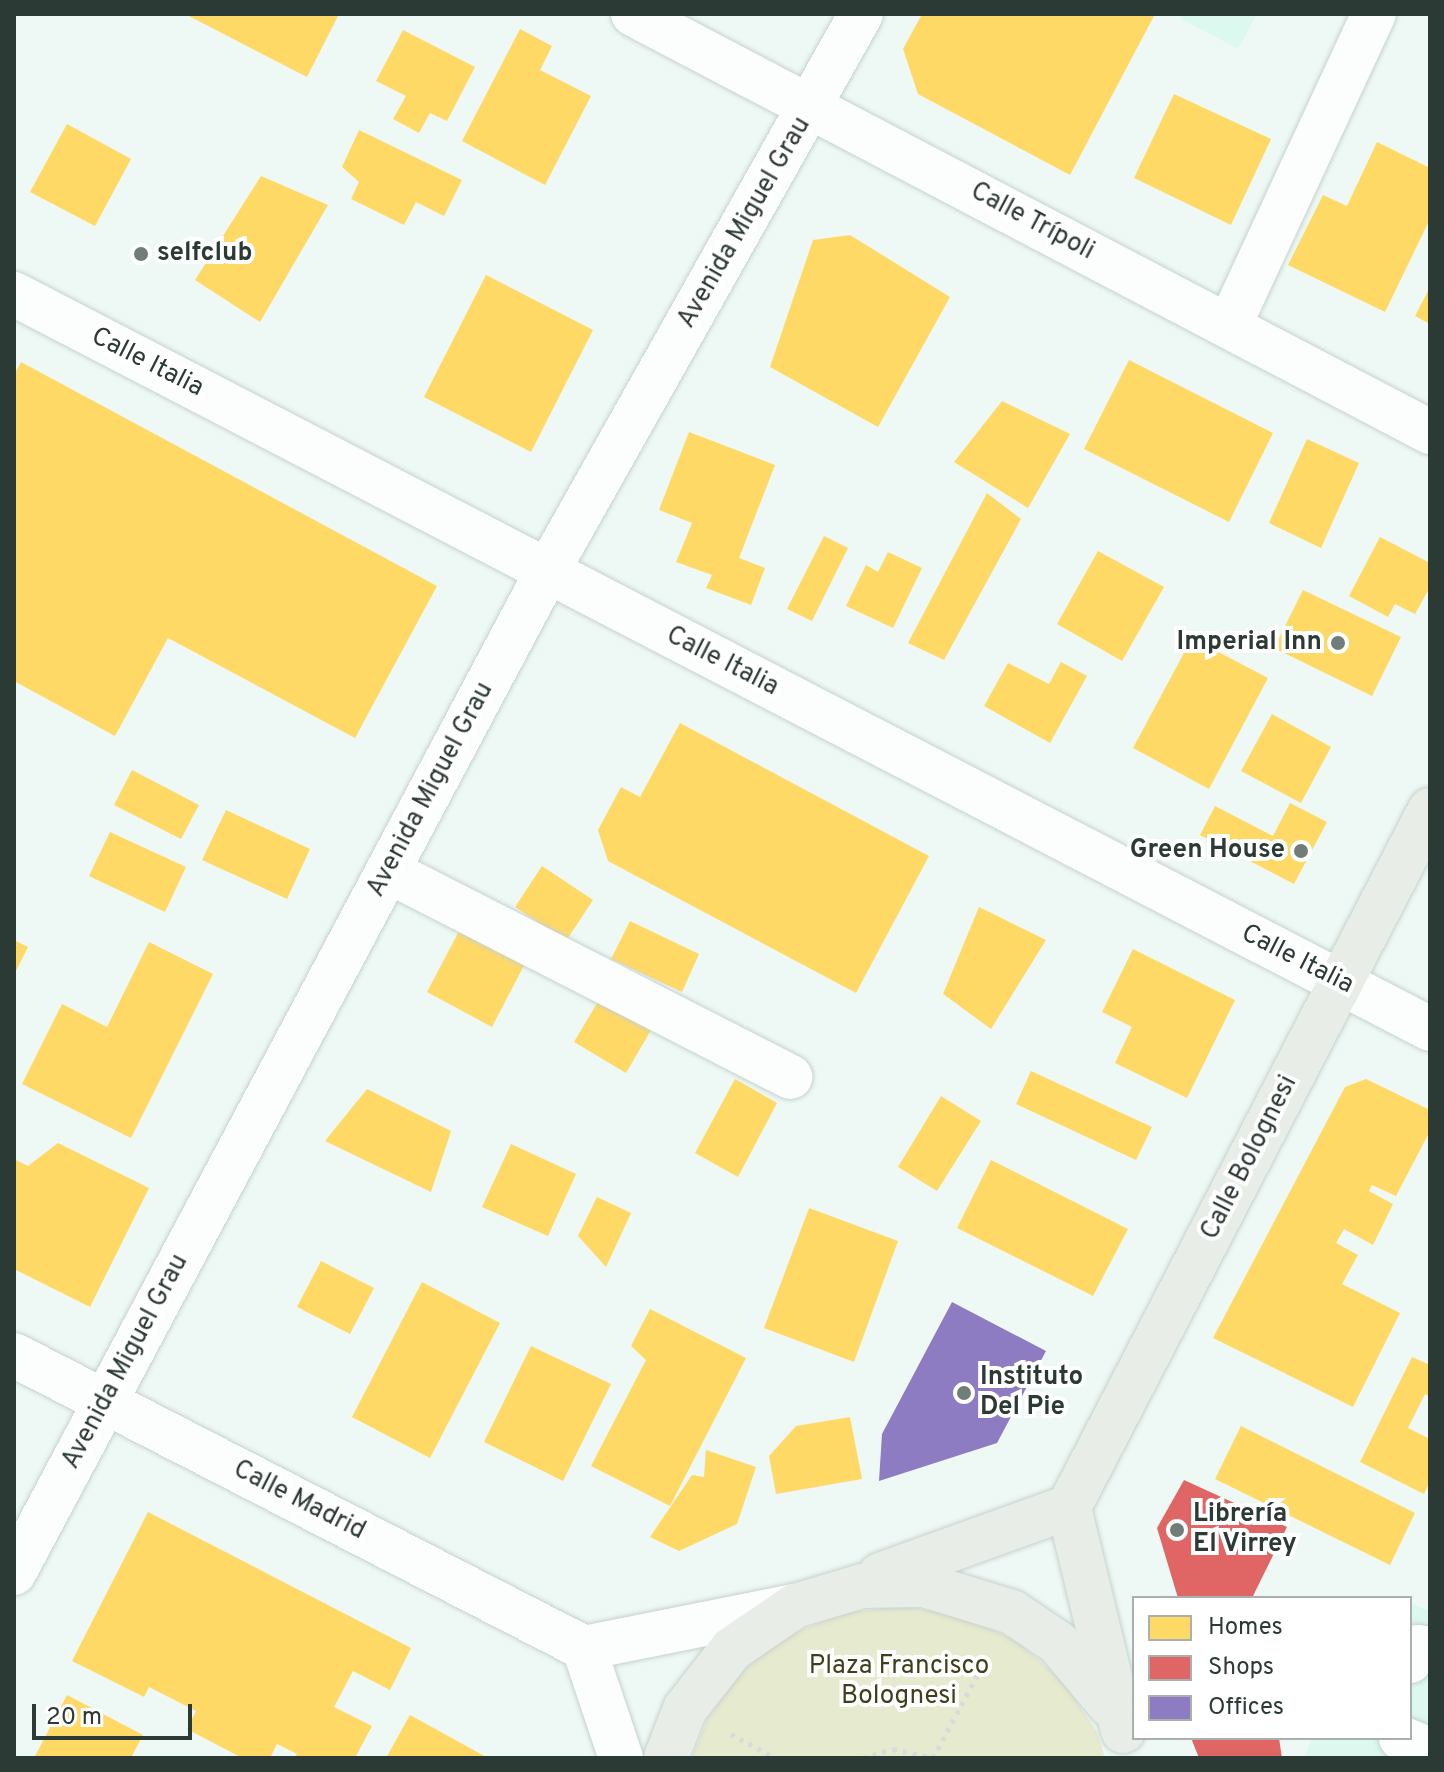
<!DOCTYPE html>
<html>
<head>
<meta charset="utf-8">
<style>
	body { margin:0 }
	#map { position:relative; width:1444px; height:1772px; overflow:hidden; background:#eef9f5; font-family:Overpass,sans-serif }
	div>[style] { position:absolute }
	.built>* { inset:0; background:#dbf9ee }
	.green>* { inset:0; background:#e6eace }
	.homes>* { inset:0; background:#ffd966 }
	.shops>* { inset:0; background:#e06666 }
	.offices>* { inset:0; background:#8e7cc3 }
	.path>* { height:5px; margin-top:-2.5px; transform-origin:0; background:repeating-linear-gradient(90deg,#d8dbda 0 4px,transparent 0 10px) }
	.roads { filter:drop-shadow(0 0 2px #c6d2ce) drop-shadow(0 0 2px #c6d2ce) }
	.minor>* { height:44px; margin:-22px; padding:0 22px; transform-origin:22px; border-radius:22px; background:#fcfefe }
	.major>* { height:44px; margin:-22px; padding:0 22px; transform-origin:22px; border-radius:22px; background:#e8ede7 }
	.dots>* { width:22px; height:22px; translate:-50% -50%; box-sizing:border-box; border:4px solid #fff; border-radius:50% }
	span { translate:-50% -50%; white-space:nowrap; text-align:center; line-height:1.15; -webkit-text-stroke:8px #fff; paint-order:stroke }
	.street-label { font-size:26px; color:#2c3a35 }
	.poi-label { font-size:26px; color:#2c3a35; font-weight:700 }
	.left { translate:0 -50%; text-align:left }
	.right { translate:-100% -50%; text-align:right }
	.park-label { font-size:26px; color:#403f1c }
	.frame { position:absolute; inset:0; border:16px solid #2c3a35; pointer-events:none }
	.legend { position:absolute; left:1132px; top:1596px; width:280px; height:144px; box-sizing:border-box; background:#fff; border:2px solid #abb0ae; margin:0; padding:10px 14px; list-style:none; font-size:24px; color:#2c3a35 }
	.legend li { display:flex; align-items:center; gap:16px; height:40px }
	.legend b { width:40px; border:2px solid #abb0ae }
	.scale { position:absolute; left:32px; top:1704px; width:160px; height:36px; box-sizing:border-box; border:4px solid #2c3a35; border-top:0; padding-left:10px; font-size:24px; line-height:28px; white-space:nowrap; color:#2c3a35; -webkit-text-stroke:6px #fff; paint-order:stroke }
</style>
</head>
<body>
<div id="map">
	<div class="built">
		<div style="clip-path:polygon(1182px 14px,1257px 14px,1238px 49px,1180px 18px)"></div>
		<div style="clip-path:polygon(1410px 1603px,1430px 1611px,1430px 1758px,1304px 1758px,1312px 1738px,1410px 1738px)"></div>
	</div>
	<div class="green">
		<div style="clip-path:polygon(902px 1606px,962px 1616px,1017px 1641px,1063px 1681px,1097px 1732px,1105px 1758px,692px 1758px,708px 1717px,743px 1670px,789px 1635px,844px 1613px)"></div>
	</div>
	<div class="homes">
		<div style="clip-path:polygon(185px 14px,339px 14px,307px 77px)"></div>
		<div style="clip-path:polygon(922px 14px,1155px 14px,1070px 175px,918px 94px,903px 49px)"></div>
		<div style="clip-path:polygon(520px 29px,552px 46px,540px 70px,591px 96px,545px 185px,462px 141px)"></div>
		<div style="clip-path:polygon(403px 30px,475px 67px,447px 121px,430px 113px,419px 133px,393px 119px,406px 96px,376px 81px)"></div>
		<div style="clip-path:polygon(1174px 94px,1271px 139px,1231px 225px,1134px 178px)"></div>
		<div style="clip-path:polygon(67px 124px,131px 159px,95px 226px,30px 192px)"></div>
		<div style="clip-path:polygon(359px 130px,462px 180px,444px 216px,416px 202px,404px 225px,351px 199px,359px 182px,342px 167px)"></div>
		<div style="clip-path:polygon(1377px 142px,1430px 168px,1430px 219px,1385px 312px,1288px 265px,1323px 195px,1347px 206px)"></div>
		<div style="clip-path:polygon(261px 176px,328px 205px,260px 322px,195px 280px)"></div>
		<div style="clip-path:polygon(850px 235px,950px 297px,878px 427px,770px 367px,813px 240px)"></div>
		<div style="clip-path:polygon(486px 275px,593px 330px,531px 452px,424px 397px)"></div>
		<div style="clip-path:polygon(1430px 287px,1430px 324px,1415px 316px)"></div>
		<div style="clip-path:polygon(1129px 360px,1273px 433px,1229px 522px,1084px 449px)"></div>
		<div style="clip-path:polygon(21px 362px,437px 586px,355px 738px,168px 638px,115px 736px,14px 681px,14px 375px)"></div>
		<div style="clip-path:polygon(1002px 401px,1070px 434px,1028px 508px,954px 462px)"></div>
		<div style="clip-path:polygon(689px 432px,775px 465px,739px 558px,765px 568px,751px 605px,706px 588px,712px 575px,676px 562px,692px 523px,659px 510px)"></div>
		<div style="clip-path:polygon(1307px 439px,1359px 463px,1321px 548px,1269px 523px)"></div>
		<div style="clip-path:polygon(987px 493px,1021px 519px,944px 660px,908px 643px)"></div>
		<div style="clip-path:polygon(824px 536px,848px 548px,812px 621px,787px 609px)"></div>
		<div style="clip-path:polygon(1380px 537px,1430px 563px,1430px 587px,1415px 614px,1395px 604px,1388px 617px,1349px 596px)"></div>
		<div style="clip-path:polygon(1098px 551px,1164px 587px,1122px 661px,1057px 624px)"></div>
		<div style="clip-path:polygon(888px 552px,922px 568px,893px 628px,846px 606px,866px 565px,878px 572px)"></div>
		<div style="clip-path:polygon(1303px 590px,1401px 637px,1372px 696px,1274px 648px)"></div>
		<div style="clip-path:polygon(1192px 638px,1268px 678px,1209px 789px,1133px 748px)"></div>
		<div style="clip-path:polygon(1061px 662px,1087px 676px,1050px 743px,984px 706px,1008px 663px,1049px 684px)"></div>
		<div style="clip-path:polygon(1272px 714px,1331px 747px,1301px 803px,1241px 771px)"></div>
		<div style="clip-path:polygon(680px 723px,929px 856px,856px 993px,608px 861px,598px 830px,621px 787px,640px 797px)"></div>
		<div style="clip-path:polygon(132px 770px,199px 805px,181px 839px,114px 805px)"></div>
		<div style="clip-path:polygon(1290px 803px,1327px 822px,1294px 884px,1200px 835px,1215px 806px,1273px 836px)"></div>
		<div style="clip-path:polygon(226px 810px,310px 849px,287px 899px,202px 860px)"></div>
		<div style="clip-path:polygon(110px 832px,186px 867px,165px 912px,89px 876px)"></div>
		<div style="clip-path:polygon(542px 866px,593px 900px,566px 941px,515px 907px)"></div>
		<div style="clip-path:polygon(979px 907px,1046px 940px,991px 1029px,943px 994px)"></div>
		<div style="clip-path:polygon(467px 916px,532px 950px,492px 1027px,427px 992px)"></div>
		<div style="clip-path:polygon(630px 921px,699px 954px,682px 992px,611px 959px)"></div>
		<div style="clip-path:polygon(14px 940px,28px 947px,14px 975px)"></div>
		<div style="clip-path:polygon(149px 942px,213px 974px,131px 1138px,22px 1084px,62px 1004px,107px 1027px)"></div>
		<div style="clip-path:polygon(1133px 949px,1235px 1000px,1187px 1098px,1115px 1063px,1132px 1027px,1102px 1012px)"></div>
		<div style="clip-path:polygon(606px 988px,658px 1018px,626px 1073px,574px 1042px)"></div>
		<div style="clip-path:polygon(1031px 1071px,1152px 1127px,1136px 1160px,1016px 1104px)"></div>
		<div style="clip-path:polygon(735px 1079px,777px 1103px,738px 1177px,695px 1153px)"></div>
		<div style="clip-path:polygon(1366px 1079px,1430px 1110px,1430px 1131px,1396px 1196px,1372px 1185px,1369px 1191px,1393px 1204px,1373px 1245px,1344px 1229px,1336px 1243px,1358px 1255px,1342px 1284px,1400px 1313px,1353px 1407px,1213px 1338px,1345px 1087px)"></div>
		<div style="clip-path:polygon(367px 1089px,451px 1131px,431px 1192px,325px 1141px)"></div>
		<div style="clip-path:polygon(941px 1096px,981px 1121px,937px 1191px,898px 1167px)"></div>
		<div style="clip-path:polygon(58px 1143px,149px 1188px,90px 1307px,14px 1269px,14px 1159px,28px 1166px)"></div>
		<div style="clip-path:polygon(511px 1144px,576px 1174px,548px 1236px,482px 1207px)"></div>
		<div style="clip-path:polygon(991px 1160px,1128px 1229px,1093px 1296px,957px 1228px)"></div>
		<div style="clip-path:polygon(597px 1197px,631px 1213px,606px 1267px,578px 1236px)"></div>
		<div style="clip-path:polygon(809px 1208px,898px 1241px,854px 1362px,764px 1328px)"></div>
		<div style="clip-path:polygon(321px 1261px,374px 1288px,350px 1334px,297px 1307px)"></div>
		<div style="clip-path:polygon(422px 1282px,500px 1323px,430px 1458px,352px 1417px)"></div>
		<div style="clip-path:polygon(650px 1309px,746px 1358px,670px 1506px,591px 1466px,646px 1360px,631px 1346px)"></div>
		<div style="clip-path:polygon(531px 1346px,611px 1384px,563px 1481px,484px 1442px)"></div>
		<div style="clip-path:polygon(1412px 1357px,1430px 1365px,1430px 1397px,1425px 1394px,1408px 1428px,1430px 1439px,1430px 1481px,1424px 1494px,1360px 1462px)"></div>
		<div style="clip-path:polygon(850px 1417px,862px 1479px,776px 1494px,769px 1456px,796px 1426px)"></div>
		<div style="clip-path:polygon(1241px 1426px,1415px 1513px,1390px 1565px,1215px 1479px)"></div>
		<div style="clip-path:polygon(706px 1450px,756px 1467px,737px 1524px,679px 1551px,650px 1537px,692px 1475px,704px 1477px)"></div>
		<div style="clip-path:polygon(148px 1512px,411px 1648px,390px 1690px,353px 1671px,334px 1707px,372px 1726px,355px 1758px,294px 1758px,297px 1754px,277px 1744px,270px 1758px,242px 1758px,187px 1729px,196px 1711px,149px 1687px,144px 1697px,72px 1661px)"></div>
		<div style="clip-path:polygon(67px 1695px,143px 1735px,131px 1758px,34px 1758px)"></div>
		<div style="clip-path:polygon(410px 1715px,488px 1758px,386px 1758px)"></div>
	</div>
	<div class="shops">
		<div style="clip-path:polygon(1184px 1480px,1287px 1527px,1252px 1598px,1178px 1598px,1157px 1528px)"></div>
		<div style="clip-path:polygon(1191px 1738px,1279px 1738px,1282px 1758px,1199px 1758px)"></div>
	</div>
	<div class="offices">
		<div style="clip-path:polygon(952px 1302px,1046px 1351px,997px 1443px,879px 1481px,882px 1434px)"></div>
	</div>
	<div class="path">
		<div style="left:731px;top:1734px;width:50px;rotate:28.6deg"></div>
		<div style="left:863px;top:1758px;width:31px;rotate:-17deg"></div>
		<div style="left:893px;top:1749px;width:41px;rotate:12.7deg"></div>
		<div style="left:933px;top:1758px;width:115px;rotate:-61.9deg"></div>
	</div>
	<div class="roads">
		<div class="minor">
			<div style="left:633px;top:14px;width:900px;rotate:27.68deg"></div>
			<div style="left:14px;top:294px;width:1595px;rotate:27.43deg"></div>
			<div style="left:1229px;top:326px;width:344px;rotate:-65.1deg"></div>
			<div style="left:388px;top:871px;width:452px;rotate:27.1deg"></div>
			<div style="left:14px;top:1355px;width:641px;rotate:27.2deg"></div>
			<div style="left:584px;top:1648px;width:215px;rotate:-11.3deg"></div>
			<div style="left:14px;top:1573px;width:1134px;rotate:-61.97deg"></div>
			<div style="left:547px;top:572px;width:640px;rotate:-60.63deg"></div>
			<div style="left:584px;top:1648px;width:116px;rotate:71.4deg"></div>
			<div style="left:1410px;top:1661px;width:16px;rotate:-60deg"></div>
			<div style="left:1418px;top:1647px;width:12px;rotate:9deg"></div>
			<div style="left:1401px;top:1738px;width:31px;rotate:22deg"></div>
		</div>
		<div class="major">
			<div style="left:880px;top:1575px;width:201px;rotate:-19.8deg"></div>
			<div style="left:1123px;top:1731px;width:230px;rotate:-103.6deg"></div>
			<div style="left:1069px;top:1507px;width:785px;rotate:-62.62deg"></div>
			<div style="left:666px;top:1758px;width:53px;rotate:-68.8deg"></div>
			<div style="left:685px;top:1709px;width:76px;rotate:-51.9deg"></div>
			<div style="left:732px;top:1649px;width:76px;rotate:-34.3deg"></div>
			<div style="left:795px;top:1606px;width:70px;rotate:-16.6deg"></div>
			<div style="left:862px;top:1586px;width:62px;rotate:-0.9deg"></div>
			<div style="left:924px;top:1585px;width:92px;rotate:17.1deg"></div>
			<div style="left:1012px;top:1612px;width:55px;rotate:34deg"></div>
			<div style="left:1058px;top:1643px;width:80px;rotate:50.1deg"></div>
		</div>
	</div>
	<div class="dots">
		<div style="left:141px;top:254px;background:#707d78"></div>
		<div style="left:1338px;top:643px;background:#707d78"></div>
		<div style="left:1301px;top:851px;background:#707d78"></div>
		<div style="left:964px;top:1393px;background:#707d78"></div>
		<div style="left:1177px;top:1530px;background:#707d78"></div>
	</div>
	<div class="street-label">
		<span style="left:1032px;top:222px;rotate:28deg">Calle Trípoli</span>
		<span style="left:745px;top:223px;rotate:-60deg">Avenida Miguel Grau</span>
		<span style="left:147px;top:363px;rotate:27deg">Calle Italia</span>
		<span style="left:722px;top:662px;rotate:27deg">Calle Italia</span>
		<span style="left:431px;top:790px;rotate:-62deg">Avenida Miguel Grau</span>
		<span style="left:1297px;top:960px;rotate:27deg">Calle Italia</span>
		<span style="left:1250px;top:1158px;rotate:-63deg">Calle Bolognesi</span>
		<span style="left:126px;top:1362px;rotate:-62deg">Avenida Miguel Grau</span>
		<span style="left:299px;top:1501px;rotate:27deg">Calle Madrid</span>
	</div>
	<div class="poi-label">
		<span class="left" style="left:157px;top:254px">selfclub</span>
		<span class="right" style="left:1322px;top:643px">Imperial Inn</span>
		<span class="right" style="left:1285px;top:851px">Green House</span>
		<span class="left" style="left:980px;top:1393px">Instituto<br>Del Pie</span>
		<span class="left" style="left:1193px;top:1530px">Librería<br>El Virrey</span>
	</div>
	<div class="park-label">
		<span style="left:899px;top:1682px">Plaza Francisco<br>Bolognesi</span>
	</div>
	<div class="frame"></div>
	<ul class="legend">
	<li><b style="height:22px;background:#ffd966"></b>Homes</li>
	<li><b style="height:22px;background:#e06666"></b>Shops</li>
	<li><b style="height:22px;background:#8e7cc3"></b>Offices</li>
	</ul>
	<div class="scale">20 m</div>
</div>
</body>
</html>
